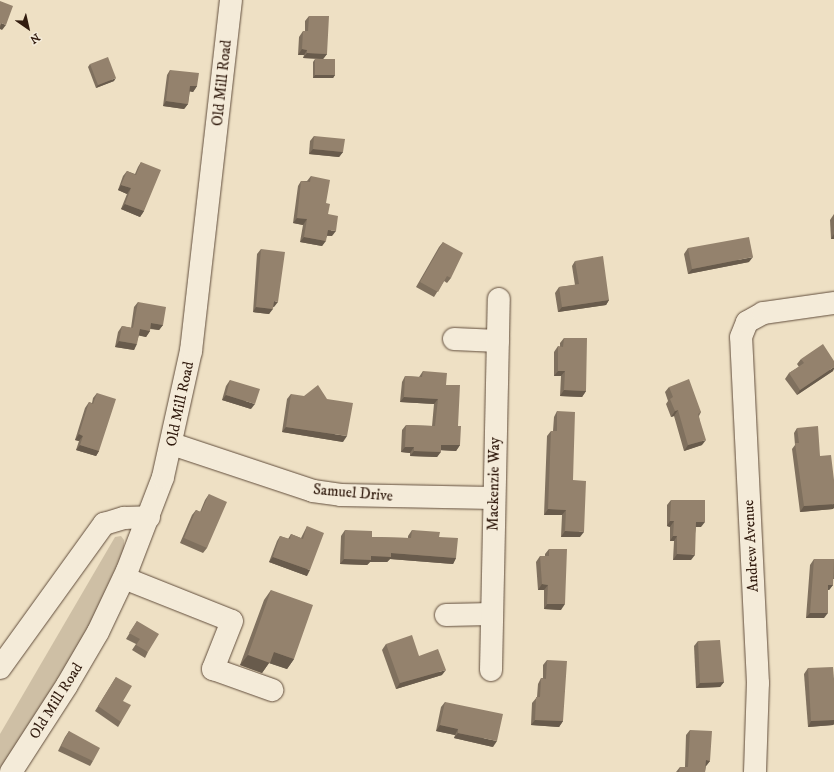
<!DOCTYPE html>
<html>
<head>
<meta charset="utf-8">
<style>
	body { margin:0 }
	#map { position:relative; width:834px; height:772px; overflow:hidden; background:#eee0c4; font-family:"IM FELL DW Pica",serif }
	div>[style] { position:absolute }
	.green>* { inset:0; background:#cebfa5 }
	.roads { filter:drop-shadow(0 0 1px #614d3c) drop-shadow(0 0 1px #614d3c) }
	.minor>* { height:22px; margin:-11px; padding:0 11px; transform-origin:11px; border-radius:11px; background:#f4ebd9 }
	.wall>* { inset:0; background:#7f705e }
	.shaded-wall>* { inset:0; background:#685b4c }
	.building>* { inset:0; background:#94826d }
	span { translate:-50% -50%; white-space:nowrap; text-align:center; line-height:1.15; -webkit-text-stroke:3px #f4ebd9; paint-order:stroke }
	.street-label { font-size:15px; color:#321c0f }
	.north { position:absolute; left:8px; top:8px; width:40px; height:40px; -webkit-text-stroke:3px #f4ebd9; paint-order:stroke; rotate:146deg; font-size:11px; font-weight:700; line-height:16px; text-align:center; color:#321c0f }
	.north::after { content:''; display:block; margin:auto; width:14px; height:18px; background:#321c0f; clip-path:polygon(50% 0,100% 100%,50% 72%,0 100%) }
</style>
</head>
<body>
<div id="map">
	<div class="green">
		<div style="clip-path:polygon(121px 536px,124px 540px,124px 550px,86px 633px,0 772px,0 734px,115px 537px)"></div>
	</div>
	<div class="roads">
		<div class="minor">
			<div style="left:454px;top:339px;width:44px;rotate:2.6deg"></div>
			<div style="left:172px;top:444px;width:149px;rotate:18.4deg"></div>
			<div style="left:313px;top:491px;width:28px;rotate:8deg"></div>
			<div style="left:341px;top:495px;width:152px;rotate:1.1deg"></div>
			<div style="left:124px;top:578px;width:116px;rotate:21.7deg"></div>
			<div style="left:232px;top:621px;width:52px;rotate:111.6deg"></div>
			<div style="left:213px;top:669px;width:63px;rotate:19.6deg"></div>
			<div style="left:446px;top:615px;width:46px;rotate:-1.2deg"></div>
			<div style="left:0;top:668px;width:178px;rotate:-54.2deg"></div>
			<div style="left:104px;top:524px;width:21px;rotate:-17deg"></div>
			<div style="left:124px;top:518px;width:25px;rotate:-2deg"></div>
			<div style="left:491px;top:670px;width:371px;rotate:-88.8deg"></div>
			<div style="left:11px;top:772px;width:103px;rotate:-57.2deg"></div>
			<div style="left:67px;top:685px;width:61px;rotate:-59.7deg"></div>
			<div style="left:98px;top:632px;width:68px;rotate:-64.6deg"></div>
			<div style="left:127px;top:571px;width:101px;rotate:-69deg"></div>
			<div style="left:163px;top:477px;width:129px;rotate:-77.5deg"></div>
			<div style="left:191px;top:351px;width:353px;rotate:-83.5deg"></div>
			<div style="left:755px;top:772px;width:89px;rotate:-88.1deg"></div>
			<div style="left:758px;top:683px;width:346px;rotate:-92.8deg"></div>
			<div style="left:741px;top:337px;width:16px;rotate:-68deg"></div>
			<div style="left:747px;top:322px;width:18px;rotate:-29deg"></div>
			<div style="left:763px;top:313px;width:72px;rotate:-8deg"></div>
		</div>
	</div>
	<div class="wall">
		<div style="clip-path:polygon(309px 16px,327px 54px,323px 59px,335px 75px,333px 78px,313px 78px,313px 62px,315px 59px,323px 59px,303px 58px,304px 55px,298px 55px,299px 37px,303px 31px,305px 31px,305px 21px)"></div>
		<div style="clip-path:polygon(90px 64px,114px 81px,96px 88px,88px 67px)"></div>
		<div style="clip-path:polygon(170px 70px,197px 86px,193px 92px,190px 91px,188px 104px,184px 109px,163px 106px,167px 75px)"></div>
		<div style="clip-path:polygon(314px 136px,343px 152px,339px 157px,309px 154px,310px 141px)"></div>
		<div style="clip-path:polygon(141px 162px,144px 211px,140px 217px,121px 209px,127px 194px,118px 190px,123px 176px,127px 171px,135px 174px,138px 167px)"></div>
		<div style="clip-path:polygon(311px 176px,326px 203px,332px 236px,327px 236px,322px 246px,300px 242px,303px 225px,293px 223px,298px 186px,301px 181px,307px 181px)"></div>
		<div style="clip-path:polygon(834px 214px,834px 239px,831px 239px,830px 220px)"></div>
		<div style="clip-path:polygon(443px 242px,451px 278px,447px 283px,444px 281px,434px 297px,416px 287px,439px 247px)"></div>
		<div style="clip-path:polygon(688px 248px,749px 262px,688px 274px,684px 254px)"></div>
		<div style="clip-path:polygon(261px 249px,274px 307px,273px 307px,269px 314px,253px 312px,257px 254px)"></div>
		<div style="clip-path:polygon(575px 261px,609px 300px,606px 305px,558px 312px,555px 293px,559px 287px,575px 285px,572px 266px)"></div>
		<div style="clip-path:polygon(138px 302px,163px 325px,159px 330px,150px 329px,150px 331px,146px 337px,139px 335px,134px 350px,115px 347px,118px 332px,122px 326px,131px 328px,134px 307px)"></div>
		<div style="clip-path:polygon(564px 338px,586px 391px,582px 397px,560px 396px,561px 376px,554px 376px,554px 352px,558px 346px,560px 347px,560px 343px)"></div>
		<div style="clip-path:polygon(801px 359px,833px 371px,797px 395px,785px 379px,789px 373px,799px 367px,797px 364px)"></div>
		<div style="clip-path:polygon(423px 371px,446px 385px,458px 426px,460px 445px,456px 451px,441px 450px,437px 457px,410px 456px,410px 453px,401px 452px,402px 430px,406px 425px,432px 426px,434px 404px,400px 402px,402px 382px,405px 376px,419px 377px)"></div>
		<div style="clip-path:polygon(230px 380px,251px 409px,222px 400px,226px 386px)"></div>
		<div style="clip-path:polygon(669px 387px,701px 412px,699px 416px,702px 445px,684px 451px,674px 416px,671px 417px,666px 404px,668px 401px,665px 392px)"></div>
		<div style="clip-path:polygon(97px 393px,99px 451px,96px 456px,76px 450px,79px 441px,75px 440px,85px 408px,89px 402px,92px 403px,93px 398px)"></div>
		<div style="clip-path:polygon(291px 394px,343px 442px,282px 432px,287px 399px)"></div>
		<div style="clip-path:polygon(557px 411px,573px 480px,580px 537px,561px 537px,562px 515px,544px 515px,547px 436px,551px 431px,553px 431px,554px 417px)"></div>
		<div style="clip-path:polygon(797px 428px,820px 456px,833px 509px,800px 512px,792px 449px,795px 445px,794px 433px)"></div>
		<div style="clip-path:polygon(209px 494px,207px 548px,203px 553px,180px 543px,192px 515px,196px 510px,200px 512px,205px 500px)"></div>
		<div style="clip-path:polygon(671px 500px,701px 527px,696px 527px,691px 560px,673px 560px,674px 541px,670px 541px,670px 527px,667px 526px,667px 505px)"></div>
		<div style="clip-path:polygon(307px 526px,307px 576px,269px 562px,277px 541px,280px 536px,288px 539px,291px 534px,301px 538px)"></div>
		<div style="clip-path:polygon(345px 530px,372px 537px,408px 538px,408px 536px,412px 530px,439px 537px,456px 558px,453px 564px,390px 559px,387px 562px,370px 562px,367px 565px,340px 564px,341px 536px)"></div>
		<div style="clip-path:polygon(549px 549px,561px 610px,544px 609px,544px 590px,538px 590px,536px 562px,540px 556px,545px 556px,545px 554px)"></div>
		<div style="clip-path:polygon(814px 559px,834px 559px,834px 579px,833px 579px,833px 585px,829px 590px,828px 590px,824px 618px,806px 618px,810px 565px)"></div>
		<div style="clip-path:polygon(271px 590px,294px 659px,287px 669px,269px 663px,262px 673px,240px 665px,264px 600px)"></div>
		<div style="clip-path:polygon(137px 621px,148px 652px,145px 658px,132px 650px,136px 644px,126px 639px)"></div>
		<div style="clip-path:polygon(698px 641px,724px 682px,720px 687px,696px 688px,694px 646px)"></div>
		<div style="clip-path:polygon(386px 644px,419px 656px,442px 675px,396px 689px,382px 650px)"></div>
		<div style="clip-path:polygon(547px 660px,563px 721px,559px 727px,531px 725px,532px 703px,537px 697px,538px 684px,541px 678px,543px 678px,543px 665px)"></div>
		<div style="clip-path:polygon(808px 668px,834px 679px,834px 724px,833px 725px,808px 727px,804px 674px)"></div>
		<div style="clip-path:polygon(116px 677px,123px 701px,121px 722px,118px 727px,95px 711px)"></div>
		<div style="clip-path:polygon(445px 702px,493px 747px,454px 738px,455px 735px,436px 731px,441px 707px)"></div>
		<div style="clip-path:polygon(690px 730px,710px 761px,706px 766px,705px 772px,676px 772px,680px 767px,685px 767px,686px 735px)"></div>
		<div style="clip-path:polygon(69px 731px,93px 761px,90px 766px,58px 751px,65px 737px)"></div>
	</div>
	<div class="shaded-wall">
		<div style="clip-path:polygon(1px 23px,6px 25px,2px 30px,0 29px,0 25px)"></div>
		<div style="clip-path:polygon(302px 49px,307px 50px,304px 55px,298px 55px)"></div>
		<div style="clip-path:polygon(307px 53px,327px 54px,323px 59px,303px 58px)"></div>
		<div style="clip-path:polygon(315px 75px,335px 75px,333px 78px,313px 78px)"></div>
		<div style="clip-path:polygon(116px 78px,114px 81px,96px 88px,98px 85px)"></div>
		<div style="clip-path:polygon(190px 86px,197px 86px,193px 92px,187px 91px)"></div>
		<div style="clip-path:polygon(166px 101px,188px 104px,184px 109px,163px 106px)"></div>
		<div style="clip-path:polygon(313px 149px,343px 152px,339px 157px,309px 154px)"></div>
		<div style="clip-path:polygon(121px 185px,131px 188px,127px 194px,118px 190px)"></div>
		<div style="clip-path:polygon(125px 204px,144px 211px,140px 217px,121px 209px)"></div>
		<div style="clip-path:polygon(297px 218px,307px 219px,303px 225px,293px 223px)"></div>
		<div style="clip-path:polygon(328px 230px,336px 231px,332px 236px,324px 235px)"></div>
		<div style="clip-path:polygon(834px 234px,834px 239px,831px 239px)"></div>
		<div style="clip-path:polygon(304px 237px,326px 241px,322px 246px,300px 242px)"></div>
		<div style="clip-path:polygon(753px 257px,749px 262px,688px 274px,692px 269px)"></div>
		<div style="clip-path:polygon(609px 300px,606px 305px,558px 312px,562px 307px)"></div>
		<div style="clip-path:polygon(274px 301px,278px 302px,274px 307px,270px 307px)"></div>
		<div style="clip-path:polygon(256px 307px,273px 309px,269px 314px,253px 312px)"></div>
		<div style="clip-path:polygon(151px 323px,163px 325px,159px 330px,148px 328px)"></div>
		<div style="clip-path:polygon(140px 329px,150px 331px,146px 337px,136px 335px)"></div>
		<div style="clip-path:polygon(119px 341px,137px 344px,134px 350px,115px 347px)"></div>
		<div style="clip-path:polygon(834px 367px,834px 369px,833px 371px,797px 395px,800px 390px)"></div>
		<div style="clip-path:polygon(558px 371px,565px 371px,561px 376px,554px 376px)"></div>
		<div style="clip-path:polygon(564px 390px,586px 391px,582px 397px,560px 396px)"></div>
		<div style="clip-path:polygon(226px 395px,255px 404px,251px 409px,222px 400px)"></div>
		<div style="clip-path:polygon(404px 397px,438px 399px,434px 404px,400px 402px)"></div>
		<div style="clip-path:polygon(678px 410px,674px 416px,671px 417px,675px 411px)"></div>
		<div style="clip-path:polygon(286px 427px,347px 436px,343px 442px,282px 432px)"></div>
		<div style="clip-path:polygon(79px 434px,83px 436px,79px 441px,75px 440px)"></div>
		<div style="clip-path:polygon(706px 440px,702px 445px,684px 451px,688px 445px)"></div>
		<div style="clip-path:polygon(80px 445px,99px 451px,96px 456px,76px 450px)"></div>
		<div style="clip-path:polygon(441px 445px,460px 445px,456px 451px,437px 450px)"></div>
		<div style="clip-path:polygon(405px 447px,414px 447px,410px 453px,401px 452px)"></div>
		<div style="clip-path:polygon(414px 451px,441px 452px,437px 457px,410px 456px)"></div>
		<div style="clip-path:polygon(834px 504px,834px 508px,833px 509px,800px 512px,804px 506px)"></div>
		<div style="clip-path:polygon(548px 509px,566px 510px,562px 515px,544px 515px)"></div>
		<div style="clip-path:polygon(670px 521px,674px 521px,670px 527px,667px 526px)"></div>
		<div style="clip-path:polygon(696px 522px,705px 522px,701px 527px,692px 527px)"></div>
		<div style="clip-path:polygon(565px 531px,584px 532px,580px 537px,561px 537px)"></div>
		<div style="clip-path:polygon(673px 536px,677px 536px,674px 541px,670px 541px)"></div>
		<div style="clip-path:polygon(391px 553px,456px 558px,453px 564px,390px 559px,387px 562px,370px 562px,367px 565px,340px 564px,344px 559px,371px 556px)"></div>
		<div style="clip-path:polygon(677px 554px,695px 555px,691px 560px,673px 560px)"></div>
		<div style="clip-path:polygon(273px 557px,310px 570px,307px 576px,269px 562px)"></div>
		<div style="clip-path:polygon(542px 584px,548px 585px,544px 590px,538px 590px)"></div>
		<div style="clip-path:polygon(828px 585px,833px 585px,829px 590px,824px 590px)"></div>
		<div style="clip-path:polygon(547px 604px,565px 604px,561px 610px,544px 609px)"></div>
		<div style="clip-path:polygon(810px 613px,828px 613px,824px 618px,806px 618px)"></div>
		<div style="clip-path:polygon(274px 652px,294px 659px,287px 669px,269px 663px,262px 673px,240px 665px,248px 655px)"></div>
		<div style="clip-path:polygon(446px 670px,442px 675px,396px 689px,400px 683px)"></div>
		<div style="clip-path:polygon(724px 682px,720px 687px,696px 688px,700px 683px)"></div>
		<div style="clip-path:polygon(535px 720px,563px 721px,559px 727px,531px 725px)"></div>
		<div style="clip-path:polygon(834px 720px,834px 724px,833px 725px,808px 727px,811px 721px)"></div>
		<div style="clip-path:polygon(440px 725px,458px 729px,455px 735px,436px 731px)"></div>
		<div style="clip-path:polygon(458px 733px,497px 741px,493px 747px,454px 738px)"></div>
		<div style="clip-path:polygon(706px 760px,710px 761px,706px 766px,702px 766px)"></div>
	</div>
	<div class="building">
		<div style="clip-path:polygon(0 1px,13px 6px,6px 25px,1px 23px,0 27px)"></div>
		<div style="clip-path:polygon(309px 16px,329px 16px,327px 54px,307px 53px,307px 50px,302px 49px,303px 31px,308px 31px)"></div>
		<div style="clip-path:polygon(108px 57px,116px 78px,98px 85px,90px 64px)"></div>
		<div style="clip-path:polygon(315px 59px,335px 59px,335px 75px,315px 75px)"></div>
		<div style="clip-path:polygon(170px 70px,199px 73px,197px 86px,190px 86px,188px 104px,166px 101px)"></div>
		<div style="clip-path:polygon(314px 136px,345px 139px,343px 152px,313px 149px)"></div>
		<div style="clip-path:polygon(141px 162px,161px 170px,144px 211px,125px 204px,131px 188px,121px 185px,127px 171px,136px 175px)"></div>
		<div style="clip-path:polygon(311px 176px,330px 180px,326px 203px,330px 204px,328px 214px,338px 216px,336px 231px,328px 230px,326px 241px,304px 237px,307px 219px,297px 218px,301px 181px,310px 182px)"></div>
		<div style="clip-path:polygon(749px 237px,753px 257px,692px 269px,688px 248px)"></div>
		<div style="clip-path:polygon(443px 242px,463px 253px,451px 278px,447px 276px,438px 292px,420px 282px)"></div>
		<div style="clip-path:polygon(261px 249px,285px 252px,278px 302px,274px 301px,273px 309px,256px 307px)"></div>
		<div style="clip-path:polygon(603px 256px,609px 300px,562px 307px,559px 287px,579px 284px,575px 261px)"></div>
		<div style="clip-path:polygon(138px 302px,166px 307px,163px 325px,151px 323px,150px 331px,140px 329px,137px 344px,119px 341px,122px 326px,140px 329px,133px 328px)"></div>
		<div style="clip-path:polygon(564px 338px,587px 338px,586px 391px,564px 390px,565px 371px,558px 371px,558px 346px,563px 347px)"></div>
		<div style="clip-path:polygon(823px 344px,834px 361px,834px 367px,800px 390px,789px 373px,804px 363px,801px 359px)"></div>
		<div style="clip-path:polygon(423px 371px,447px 373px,446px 385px,460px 385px,458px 426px,461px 426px,460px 445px,441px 445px,441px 452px,414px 451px,414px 447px,405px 447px,406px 425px,435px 426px,438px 399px,404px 397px,405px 376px,422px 377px)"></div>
		<div style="clip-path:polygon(689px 379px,701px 412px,698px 414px,706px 440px,688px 445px,678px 410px,675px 411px,670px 399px,673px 397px,669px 387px)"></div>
		<div style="clip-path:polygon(230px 380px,260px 389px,255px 404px,226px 395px)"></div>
		<div style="clip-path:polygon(318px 385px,327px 399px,353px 403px,347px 436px,286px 427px,291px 394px,304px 396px)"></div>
		<div style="clip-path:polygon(97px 393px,116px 399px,99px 451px,80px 445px,83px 436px,79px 434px,89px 402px,93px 404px)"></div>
		<div style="clip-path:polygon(557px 411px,575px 412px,573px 480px,586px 481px,584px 532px,565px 531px,566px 510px,548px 509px,551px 431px,557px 431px)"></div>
		<div style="clip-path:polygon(818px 426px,820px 456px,831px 455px,834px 480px,834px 504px,804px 506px,795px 443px,799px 443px,797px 428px)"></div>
		<div style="clip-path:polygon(209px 494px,227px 502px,207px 548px,184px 538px,196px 510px,201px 512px)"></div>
		<div style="clip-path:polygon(671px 500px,705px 500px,705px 522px,696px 522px,695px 555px,677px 554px,677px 536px,673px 536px,674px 521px,670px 521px)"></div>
		<div style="clip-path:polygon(307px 526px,324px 533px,310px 570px,273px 557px,280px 536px,290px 539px,291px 534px,303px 539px)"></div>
		<div style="clip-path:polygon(345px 530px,372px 531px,372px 537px,411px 538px,412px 530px,440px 532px,439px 537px,458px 538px,456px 558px,391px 553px,391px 557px,371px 556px,371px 560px,344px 559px)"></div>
		<div style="clip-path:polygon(549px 549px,567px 549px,565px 604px,547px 604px,548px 585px,542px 584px,540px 556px,549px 556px)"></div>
		<div style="clip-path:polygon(814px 559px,834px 559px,833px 585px,828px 585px,828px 613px,810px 613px)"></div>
		<div style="clip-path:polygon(271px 590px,313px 605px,294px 659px,274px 652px,270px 663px,248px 655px)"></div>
		<div style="clip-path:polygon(137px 621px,159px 634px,148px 652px,136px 645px,140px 639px,129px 633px)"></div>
		<div style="clip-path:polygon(412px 635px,419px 656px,438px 649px,446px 670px,400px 683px,386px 644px)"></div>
		<div style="clip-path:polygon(720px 640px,724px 682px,700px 683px,698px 641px)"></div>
		<div style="clip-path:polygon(547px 660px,567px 661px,563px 721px,535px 720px,536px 697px,540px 697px,541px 678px,546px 679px)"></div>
		<div style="clip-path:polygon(833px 667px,834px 679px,834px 720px,811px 721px,808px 668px)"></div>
		<div style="clip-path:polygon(116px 677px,132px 686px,123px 701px,131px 705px,121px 722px,98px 706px)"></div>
		<div style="clip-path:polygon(445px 702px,503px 714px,497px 741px,458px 733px,458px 729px,440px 725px)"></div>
		<div style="clip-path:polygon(690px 730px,712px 731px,710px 761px,706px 760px,705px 772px,679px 772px,680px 767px,688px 767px)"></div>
		<div style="clip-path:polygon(69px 731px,100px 748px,93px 761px,61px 746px)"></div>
	</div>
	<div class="street-label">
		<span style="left:222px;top:83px;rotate:-84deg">Old Mill Road</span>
		<span style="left:180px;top:404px;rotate:-78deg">Old Mill Road</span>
		<span style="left:494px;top:484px;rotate:-89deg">Mackenzie Way</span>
		<span style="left:353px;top:493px;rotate:5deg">Samuel Drive</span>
		<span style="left:751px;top:546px;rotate:-93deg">Andrew Avenue</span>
		<span style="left:56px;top:701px;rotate:-58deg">Old Mill Road</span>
	</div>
	<div class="north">N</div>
</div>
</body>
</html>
